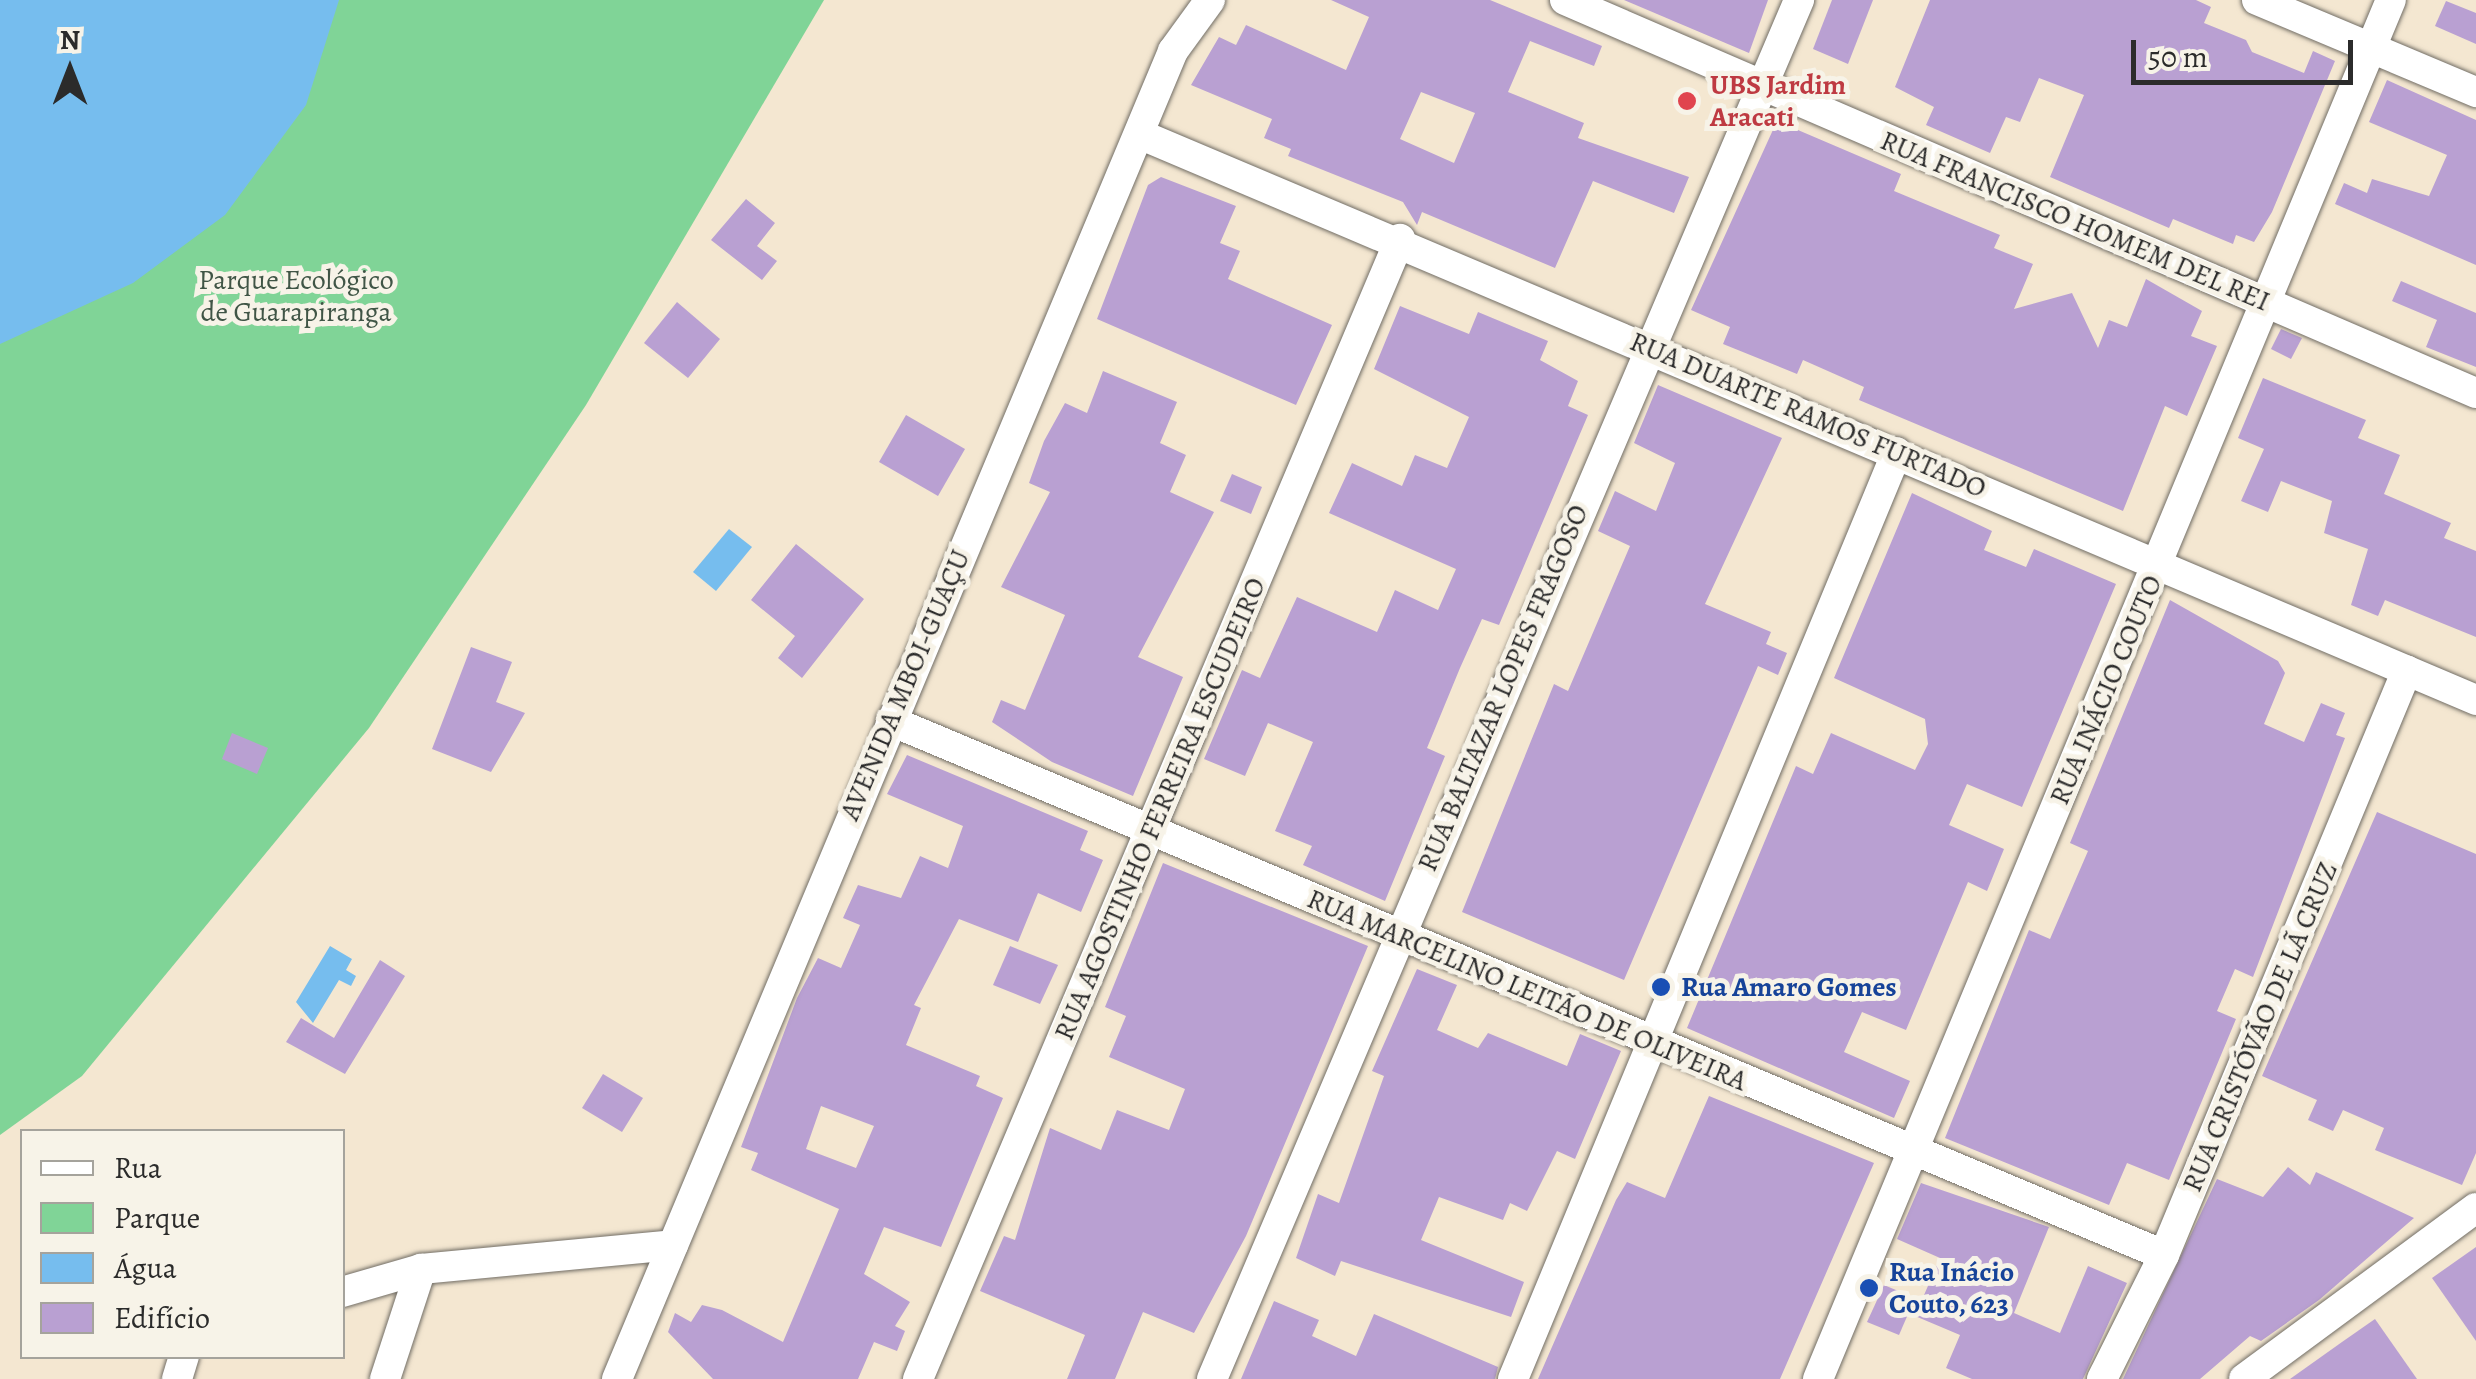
<!DOCTYPE html>
<html>
<head>
<meta charset="utf-8">
<style>
	body { margin:0 }
	#map { position:relative; width:2476px; height:1379px; overflow:hidden; background:#f4e7d1; font-family:Alegreya,serif }
	div>[style] { position:absolute }
	.green>* { inset:0; background:#80d497 }
	.water>* { inset:0; background:#76bdee }
	.building>* { inset:0; background:#b9a0d2 }
	.roads { filter:drop-shadow(0 0 2px #716d65) drop-shadow(0 0 2px #716d65) }
	.minor>* { height:30px; margin:-15px; padding:0 15px; transform-origin:15px; border-radius:15px; background:#fff }
	.dots>* { width:28px; height:28px; translate:-50% -50%; box-sizing:border-box; border:5px solid #f7f3e8; border-radius:50% }
	span { translate:-50% -50%; white-space:nowrap; text-align:center; line-height:1.15; -webkit-text-stroke:10px #f7f3e8; paint-order:stroke }
	.health-label { font-size:28px; color:#be3a42; font-weight:700 }
	.left { translate:0 -50%; text-align:left }
	.street-label { font-size:28px; color:#2b2b2b }
	.park-label { font-size:28px; color:#405546 }
	.transit-label { font-size:28px; color:#164399; font-weight:700 }
	.legend { position:absolute; left:20px; top:1129px; width:325px; height:230px; box-sizing:border-box; background:#f7f3e8; border:2px solid #a5a39c; margin:0; padding:12px 18px; list-style:none; font-size:30px; color:#2b2b2b }
	.legend li { display:flex; align-items:center; gap:20px; height:50px }
	.legend b { width:50px; border:2px solid #a5a39c }
	.north { position:absolute; left:20px; top:20px; width:100px; height:100px; -webkit-text-stroke:8px #f7f3e8; paint-order:stroke; rotate:0deg; font-size:28px; font-weight:700; line-height:40px; text-align:center; color:#2b2b2b }
	.north::after { content:''; display:block; margin:auto; width:35px; height:45px; background:#2b2b2b; clip-path:polygon(50% 0,100% 100%,50% 72%,0 100%) }
	.scale { position:absolute; left:2131px; top:40px; width:222px; height:45px; box-sizing:border-box; border:5px solid #2b2b2b; border-top:0; padding-left:12px; font-size:30px; line-height:35px; white-space:nowrap; color:#2b2b2b; -webkit-text-stroke:8px #f7f3e8; paint-order:stroke }
</style>
</head>
<body>
<div id="map">
	<div class="green">
		<div style="clip-path:polygon(0 0,824px 0,586px 405px,369px 728px,82px 1076px,0 1135px)"></div>
	</div>
	<div class="water">
		<div style="clip-path:polygon(0 0,339px 0,306px 105px,225px 215px,133px 283px,0 344px)"></div>
		<div style="clip-path:polygon(729px 529px,752px 547px,716px 591px,693px 572px)"></div>
		<div style="clip-path:polygon(330px 946px,352px 959px,346px 970px,356px 976px,351px 986px,339px 980px,313px 1023px,296px 1002px)"></div>
	</div>
	<div class="building">
		<div style="clip-path:polygon(evenodd,1331px 0,1490px 0,1602px 46px,1594px 66px,1530px 41px,1508px 92px,1584px 123px,1578px 138px,1689px 177px,1674px 213px,1593px 181px,1555px 268px,1422px 212px,1417px 225px,1403px 202px,1288px 156px,1291px 149px,1264px 138px,1272px 119px,1191px 85px,1219px 37px,1236px 45px,1246px 25px,1346px 70px,1369px 17px,1331px 0,1421px 92px,1475px 113px,1454px 163px,1400px 139px,1421px 92px)"></div>
		<div style="clip-path:polygon(1624px 0,1768px 0,1749px 53px)"></div>
		<div style="clip-path:polygon(1832px 0,1873px 0,1848px 64px,1813px 49px)"></div>
		<div style="clip-path:polygon(1930px 0,2196px 0,2211px 7px,2204px 23px,2246px 40px,2252px 52px,2304px 73px,2313px 51px,2335px 61px,2272px 212px,2254px 242px,2236px 235px,2233px 244px,2173px 219px,2169px 228px,2050px 177px,2084px 95px,2039px 78px,2020px 122px,2006px 117px,1990px 153px,1926px 125px,1934px 107px,1895px 87px)"></div>
		<div style="clip-path:polygon(2446px 1px,2476px 13px,2476px 44px,2435px 26px)"></div>
		<div style="clip-path:polygon(2387px 80px,2476px 120px,2476px 265px,2335px 204px,2344px 183px,2367px 193px,2372px 179px,2429px 196px,2447px 155px,2369px 122px)"></div>
		<div style="clip-path:polygon(1777px 121px,1901px 174px,1894px 191px,2000px 235px,1994px 248px,2033px 264px,2014px 309px,2072px 293px,2098px 348px,2109px 320px,2127px 327px,2146px 279px,2202px 311px,2191px 336px,2217px 346px,2187px 416px,2165px 406px,2123px 511px,1859px 400px,1864px 387px,1803px 360px,1797px 374px,1723px 344px,1730px 327px,1691px 310px)"></div>
		<div style="clip-path:polygon(1161px 177px,1236px 206px,1220px 243px,1240px 251px,1228px 279px,1332px 325px,1296px 405px,1097px 319px,1148px 185px)"></div>
		<div style="clip-path:polygon(746px 199px,775px 223px,757px 246px,777px 261px,762px 280px,711px 240px)"></div>
		<div style="clip-path:polygon(2401px 281px,2476px 313px,2476px 367px,2426px 347px,2437px 320px,2392px 301px)"></div>
		<div style="clip-path:polygon(677px 302px,720px 339px,688px 378px,644px 343px)"></div>
		<div style="clip-path:polygon(1400px 306px,1469px 334px,1478px 312px,1548px 341px,1540px 360px,1578px 381px,1568px 406px,1588px 415px,1499px 625px,1482px 619px,1460px 668px,1427px 748px,1445px 756px,1385px 901px,1303px 865px,1312px 846px,1275px 831px,1313px 742px,1268px 723px,1245px 776px,1204px 759px,1242px 670px,1260px 678px,1297px 597px,1377px 632px,1395px 590px,1438px 610px,1456px 569px,1329px 513px,1352px 463px,1402px 486px,1415px 455px,1447px 468px,1469px 417px,1374px 369px)"></div>
		<div style="clip-path:polygon(2281px 329px,2302px 338px,2291px 359px,2271px 349px)"></div>
		<div style="clip-path:polygon(1103px 371px,1177px 402px,1160px 443px,1186px 455px,1170px 492px,1214px 512px,1138px 657px,1183px 677px,1133px 796px,1052px 762px,992px 722px,1001px 700px,1025px 710px,1065px 615px,1001px 587px,1050px 492px,1029px 483px,1044px 441px,1065px 403px,1087px 413px)"></div>
		<div style="clip-path:polygon(2263px 378px,2366px 420px,2358px 438px,2400px 455px,2384px 494px,2451px 523px,2444px 538px,2476px 551px,2476px 637px,2385px 600px,2378px 616px,2351px 605px,2368px 549px,2324px 533px,2332px 501px,2281px 481px,2268px 512px,2241px 501px,2264px 449px,2238px 438px)"></div>
		<div style="clip-path:polygon(1658px 385px,1782px 438px,1705px 604px,1771px 632px,1766px 644px,1787px 653px,1778px 675px,1758px 666px,1624px 980px,1462px 912px,1554px 684px,1568px 691px,1630px 546px,1598px 531px,1615px 491px,1656px 511px,1675px 463px,1634px 443px)"></div>
		<div style="clip-path:polygon(906px 415px,965px 449px,938px 496px,879px 462px)"></div>
		<div style="clip-path:polygon(1232px 474px,1262px 487px,1251px 514px,1220px 501px)"></div>
		<div style="clip-path:polygon(1912px 493px,1992px 531px,1984px 550px,2026px 567px,2034px 549px,2116px 584px,2022px 807px,1967px 784px,1949px 825px,2004px 849px,1987px 891px,1968px 882px,1906px 1030px,1862px 1012px,1844px 1052px,1910px 1081px,1894px 1118px,1687px 1028px,1796px 766px,1813px 774px,1831px 733px,1915px 770px,1928px 744px,1925px 719px,1834px 678px)"></div>
		<div style="clip-path:polygon(796px 544px,864px 599px,802px 678px,778px 658px,795px 636px,751px 600px)"></div>
		<div style="clip-path:polygon(2170px 600px,2278px 661px,2285px 673px,2264px 724px,2304px 742px,2321px 703px,2345px 713px,2336px 735px,2345px 738px,2253px 977px,2235px 969px,2217px 1011px,2236px 1019px,2169px 1180px,2127px 1163px,2109px 1205px,1945px 1138px,2029px 930px,2050px 939px,2088px 851px,2070px 843px)"></div>
		<div style="clip-path:polygon(471px 647px,512px 662px,496px 702px,525px 713px,491px 772px,432px 749px)"></div>
		<div style="clip-path:polygon(232px 733px,268px 748px,257px 774px,222px 759px)"></div>
		<div style="clip-path:polygon(evenodd,907px 755px,1088px 831px,1080px 850px,1103px 860px,1081px 912px,1038px 893px,1018px 942px,959px 919px,914px 1005px,921px 1008px,906px 1045px,980px 1076px,976px 1086px,1003px 1098px,941px 1247px,884px 1227px,864px 1274px,910px 1302px,895px 1326px,905px 1331px,897px 1351px,874px 1342px,858px 1379px,713px 1379px,668px 1332px,675px 1313px,691px 1322px,702px 1305px,722px 1310px,783px 1342px,839px 1209px,751px 1170px,758px 1153px,741px 1147px,797px 998px,818px 958px,841px 968px,860px 925px,843px 918px,858px 885px,901px 898px,920px 856px,948px 868px,963px 826px,887px 794px,907px 755px,821px 1106px,874px 1126px,856px 1168px,806px 1149px,821px 1106px)"></div>
		<div style="clip-path:polygon(2377px 812px,2476px 854px,2476px 1153px,2462px 1185px,2375px 1150px,2384px 1128px,2343px 1110px,2333px 1131px,2308px 1120px,2317px 1100px,2262px 1076px)"></div>
		<div style="clip-path:polygon(1163px 863px,1368px 946px,1246px 1236px,1194px 1333px,1143px 1312px,1115px 1379px,1067px 1379px,1085px 1335px,980px 1291px,1004px 1236px,1015px 1240px,1050px 1128px,1101px 1150px,1117px 1110px,1169px 1130px,1185px 1089px,1109px 1057px,1126px 1016px,1105px 1007px)"></div>
		<div style="clip-path:polygon(1010px 946px,1058px 965px,1040px 1004px,993px 985px)"></div>
		<div style="clip-path:polygon(380px 960px,405px 976px,345px 1074px,286px 1042px,301px 1018px,334px 1038px)"></div>
		<div style="clip-path:polygon(1417px 969px,1457px 985px,1437px 1030px,1478px 1048px,1488px 1033px,1567px 1066px,1580px 1034px,1621px 1051px,1575px 1159px,1557px 1151px,1527px 1211px,1510px 1203px,1503px 1220px,1439px 1197px,1421px 1240px,1524px 1282px,1511px 1317px,1341px 1261px,1335px 1276px,1296px 1258px,1318px 1194px,1339px 1203px,1384px 1076px,1372px 1071px)"></div>
		<div style="clip-path:polygon(603px 1074px,643px 1098px,622px 1132px,582px 1108px)"></div>
		<div style="clip-path:polygon(1709px 1096px,1874px 1163px,1780px 1379px,1538px 1379px,1616px 1200px,1627px 1182px,1665px 1198px)"></div>
		<div style="clip-path:polygon(2288px 1167px,2310px 1185px,2316px 1172px,2414px 1218px,2319px 1300px,2261px 1341px,2250px 1336px,2200px 1379px,2123px 1379px,2217px 1179px,2263px 1197px)"></div>
		<div style="clip-path:polygon(1921px 1183px,2049px 1227px,2014px 1313px,2060px 1333px,2088px 1266px,2127px 1283px,2083px 1379px,1972px 1379px,1946px 1368px,1960px 1335px,1915px 1316px,1940px 1258px,1897px 1239px)"></div>
		<div style="clip-path:polygon(2476px 1247px,2476px 1341px,2432px 1278px)"></div>
		<div style="clip-path:polygon(1884px 1285px,1915px 1298px,1899px 1335px,1867px 1322px)"></div>
		<div style="clip-path:polygon(1274px 1301px,1319px 1320px,1312px 1336px,1356px 1356px,1374px 1314px,1498px 1367px,1495px 1379px,1241px 1379px)"></div>
		<div style="clip-path:polygon(2375px 1319px,2417px 1379px,2290px 1379px,2342px 1342px)"></div>
	</div>
	<div class="roads">
		<div class="minor">
			<div style="left:1565px;top:0;width:992px;rotate:23.34deg"></div>
			<div style="left:2257px;top:0;width:238px;rotate:22.8deg"></div>
			<div style="left:1139px;top:134px;width:1452px;rotate:22.94deg"></div>
			<div style="left:891px;top:721px;width:1380px;rotate:22.76deg"></div>
			<div style="left:342px;top:1292px;width:82px;rotate:-16.2deg"></div>
			<div style="left:421px;top:1269px;width:253px;rotate:-5.4deg"></div>
			<div style="left:177px;top:1379px;width:24px;rotate:-73deg"></div>
			<div style="left:385px;top:1379px;width:116px;rotate:-71.9deg"></div>
			<div style="left:617px;top:1379px;width:1440px;rotate:-67.28deg"></div>
			<div style="left:1173px;top:51px;width:63px;rotate:-54deg"></div>
			<div style="left:918px;top:1379px;width:1238px;rotate:-67.08deg"></div>
			<div style="left:1212px;top:1379px;width:1499px;rotate:-66.94deg"></div>
			<div style="left:1513px;top:1379px;width:1003px;rotate:-67.5deg"></div>
			<div style="left:1818px;top:1379px;width:1493px;rotate:-67.44deg"></div>
			<div style="left:2102px;top:1379px;width:139px;rotate:-63.4deg"></div>
			<div style="left:2164px;top:1255px;width:633px;rotate:-67.44deg"></div>
			<div style="left:2244px;top:1379px;width:288px;rotate:-36.4deg"></div>
		</div>
	</div>
	<div class="dots">
		<div style="left:1687px;top:101px;background:#e0444e"></div>
		<div style="left:1661px;top:987px;background:#1a4fb4"></div>
		<div style="left:1869px;top:1288px;background:#1a4fb4"></div>
	</div>
	<div class="health-label">
		<span class="left" style="left:1710px;top:101px">UBS Jardim<br>Aracati</span>
	</div>
	<div class="street-label">
		<span style="left:2075px;top:221px;rotate:23deg">RUA FRANCISCO HOMEM DEL REI</span>
		<span style="left:1808px;top:415px;rotate:23deg">RUA DUARTE RAMOS FURTADO</span>
		<span style="left:905px;top:685px;rotate:-67deg">AVENIDA MBOI-GUAÇU</span>
		<span style="left:1503px;top:688px;rotate:-67deg">RUA BALTAZAR LOPES FRAGOSO</span>
		<span style="left:2106px;top:690px;rotate:-67deg">RUA INÁCIO COUTO</span>
		<span style="left:1160px;top:809px;rotate:-67deg">RUA AGOSTINHO FERREIRA ESCUDEIRO</span>
		<span style="left:1527px;top:990px;rotate:23deg">RUA MARCELINO LEITÃO DE OLIVEIRA</span>
		<span style="left:2260px;top:1027px;rotate:-67deg">RUA CRISTÓVÃO DE LÃ CRUZ</span>
	</div>
	<div class="park-label">
		<span style="left:296px;top:296px">Parque Ecológico<br>de Guarapiranga</span>
	</div>
	<div class="transit-label">
		<span class="left" style="left:1681px;top:987px">Rua Amaro Gomes</span>
		<span class="left" style="left:1889px;top:1288px">Rua Inácio<br>Couto, 623</span>
	</div>
	<ul class="legend">
	<li><b style="height:12px;background:#fff"></b>Rua</li>
	<li><b style="height:28px;background:#80d497"></b>Parque</li>
	<li><b style="height:28px;background:#76bdee"></b>Água</li>
	<li><b style="height:28px;background:#b9a0d2"></b>Edifício</li>
	</ul>
	<div class="north">N</div>
	<div class="scale">50 m</div>
</div>
</body>
</html>
